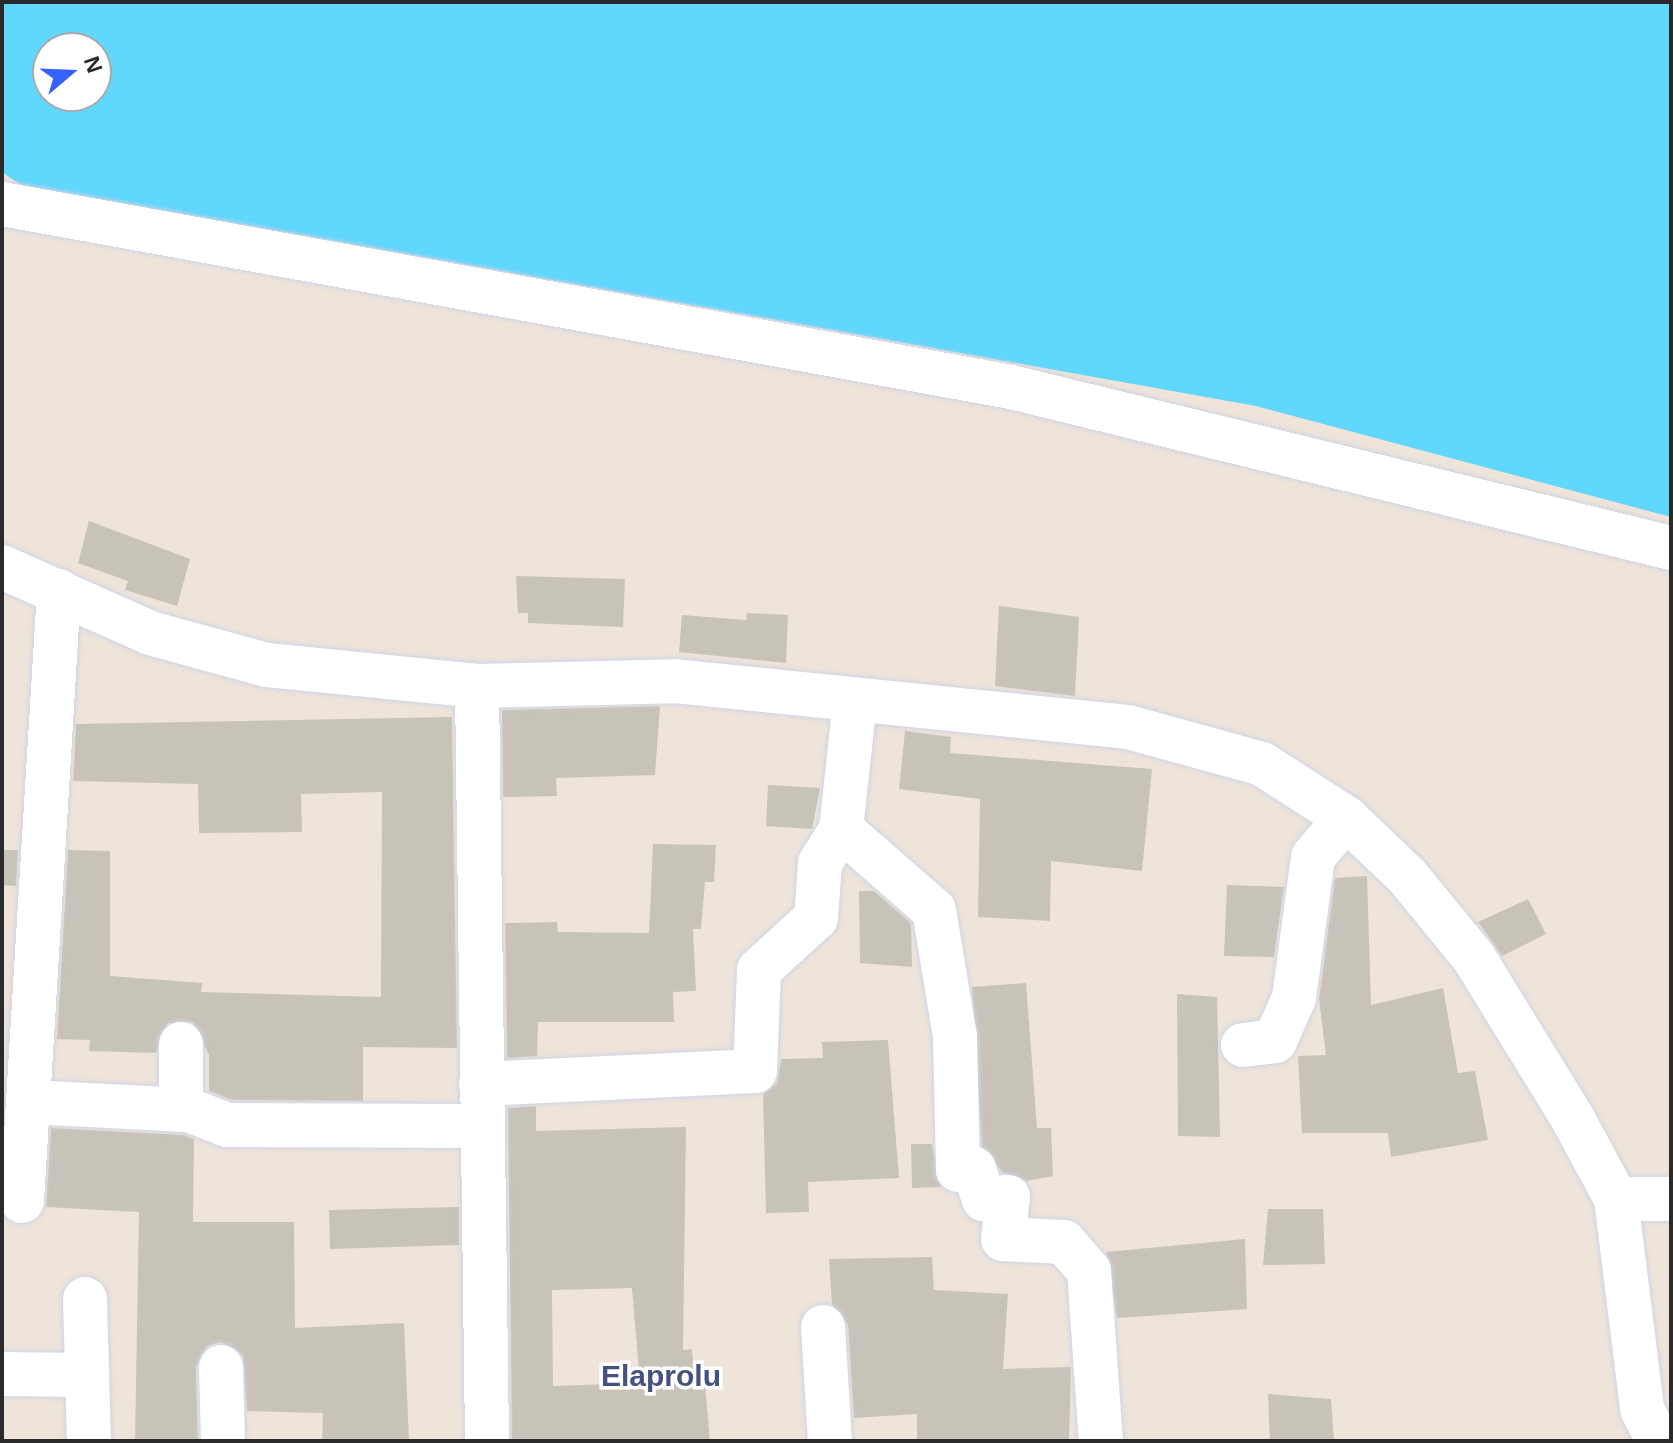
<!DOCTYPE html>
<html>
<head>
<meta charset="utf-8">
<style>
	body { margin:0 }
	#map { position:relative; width:1673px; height:1443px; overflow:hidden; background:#eee4da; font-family:Helvetica,sans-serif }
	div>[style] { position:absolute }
	.water>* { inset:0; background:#60d7fc }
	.building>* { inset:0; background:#c8c3b9 }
	.roads { filter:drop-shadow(0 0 2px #cfd4e5) drop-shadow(0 0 2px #cfd4e5) }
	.minor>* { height:44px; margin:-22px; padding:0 22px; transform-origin:22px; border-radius:22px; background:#fff }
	span { translate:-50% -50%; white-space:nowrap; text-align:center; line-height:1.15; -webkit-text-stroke:7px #fff; paint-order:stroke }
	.quarter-label { font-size:30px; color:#45517f; font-weight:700 }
	.frame { position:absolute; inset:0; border:4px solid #2a2a2a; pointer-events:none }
	.north { position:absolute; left:32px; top:32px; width:80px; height:80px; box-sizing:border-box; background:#fff; border:2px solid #aaa; border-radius:50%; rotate:71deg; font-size:22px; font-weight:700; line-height:32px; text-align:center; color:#2a2a2a }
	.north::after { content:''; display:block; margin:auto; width:28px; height:36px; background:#3561ff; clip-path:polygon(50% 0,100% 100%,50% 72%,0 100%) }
</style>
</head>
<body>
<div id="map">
	<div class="water">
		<div style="clip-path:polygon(evenodd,2px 2px,1671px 2px,1671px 517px,1256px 406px,21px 185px,2px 172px,2px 2px,48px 48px,96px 48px,96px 96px,48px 96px,48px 48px)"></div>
	</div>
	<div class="building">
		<div style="clip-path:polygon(89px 521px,190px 559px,177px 606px,125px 590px,128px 581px,78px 563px)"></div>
		<div style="clip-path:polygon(516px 576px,625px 579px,623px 627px,528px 623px,528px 613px,518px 613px)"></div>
		<div style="clip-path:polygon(999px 606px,1079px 617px,1075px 696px,995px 686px)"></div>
		<div style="clip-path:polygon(747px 613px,788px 615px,786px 663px,679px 652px,682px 615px,746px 620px)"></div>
		<div style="clip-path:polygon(660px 706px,655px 775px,556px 778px,557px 796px,503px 797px,502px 710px)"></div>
		<div style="clip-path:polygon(452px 717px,457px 1048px,363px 1047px,363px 1101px,232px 1100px,209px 1091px,209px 1055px,193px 1022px,168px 1023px,156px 1053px,89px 1051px,90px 1040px,57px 1039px,68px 850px,110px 851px,110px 976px,202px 983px,201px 992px,381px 997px,382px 792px,301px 794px,302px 832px,199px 833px,198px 784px,73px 781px,76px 724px)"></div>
		<div style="clip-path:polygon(905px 731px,951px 737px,950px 753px,1152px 769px,1142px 871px,1051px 861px,1050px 921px,978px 917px,980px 799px,899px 789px)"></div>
		<div style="clip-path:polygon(768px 785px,820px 788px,812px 829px,766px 826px)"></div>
		<div style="clip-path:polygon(653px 844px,716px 845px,714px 882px,705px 882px,701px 929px,693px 929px,696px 991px,673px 992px,674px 1022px,538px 1022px,537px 1056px,507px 1058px,505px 923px,557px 922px,558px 932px,649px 933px)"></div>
		<div style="clip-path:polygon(2px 850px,18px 850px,16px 886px,2px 885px)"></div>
		<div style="clip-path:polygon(1367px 876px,1371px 1005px,1443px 988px,1458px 1073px,1475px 1071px,1488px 1140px,1391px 1157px,1388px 1133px,1302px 1133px,1298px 1056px,1326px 1055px,1319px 999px,1335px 878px)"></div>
		<div style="clip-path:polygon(1227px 885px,1284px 887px,1274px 957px,1224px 956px)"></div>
		<div style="clip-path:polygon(859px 891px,874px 891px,911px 923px,912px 967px,860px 963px)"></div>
		<div style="clip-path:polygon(1528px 899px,1546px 934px,1502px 956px,1478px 922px)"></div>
		<div style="clip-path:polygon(1026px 983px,1037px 1128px,1051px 1128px,1053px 1176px,1026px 1181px,1002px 1172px,982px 1146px,972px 987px)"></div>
		<div style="clip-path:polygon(1177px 994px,1217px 997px,1220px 1137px,1178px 1136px)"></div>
		<div style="clip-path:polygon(888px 1040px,899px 1178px,808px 1182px,809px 1212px,766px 1213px,763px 1094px,777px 1083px,781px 1059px,823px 1058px,822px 1042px)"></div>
		<div style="clip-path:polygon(evenodd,536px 1106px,536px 1131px,686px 1127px,683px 1350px,692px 1349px,694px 1373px,704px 1373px,710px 1441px,512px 1441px,508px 1108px,536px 1106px,632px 1288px,640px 1383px,553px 1386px,552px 1290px,632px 1288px)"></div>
		<div style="clip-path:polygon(51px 1128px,184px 1135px,194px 1139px,193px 1222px,294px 1222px,295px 1328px,404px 1323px,409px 1441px,322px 1441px,323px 1413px,247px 1411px,243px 1355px,221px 1342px,207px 1346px,196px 1367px,198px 1441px,135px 1441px,139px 1212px,46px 1207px)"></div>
		<div style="clip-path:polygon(911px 1144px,932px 1144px,941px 1187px,912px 1188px)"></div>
		<div style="clip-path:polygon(459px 1207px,459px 1245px,330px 1249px,329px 1210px)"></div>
		<div style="clip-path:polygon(1268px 1209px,1323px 1209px,1325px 1264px,1263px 1265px)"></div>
		<div style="clip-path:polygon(1245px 1239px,1247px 1309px,1117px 1318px,1106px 1252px)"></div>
		<div style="clip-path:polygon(932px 1257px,934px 1290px,1008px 1294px,1003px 1369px,1071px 1367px,1069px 1441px,917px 1441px,917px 1414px,854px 1418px,848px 1325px,832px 1304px,829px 1259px)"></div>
		<div style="clip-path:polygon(1268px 1394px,1331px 1399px,1334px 1441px,1270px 1441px)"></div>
	</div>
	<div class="roads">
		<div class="minor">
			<div style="left:2px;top:204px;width:1025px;rotate:10.28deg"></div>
			<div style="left:1011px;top:387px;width:679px;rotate:13.71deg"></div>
			<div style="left:2px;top:567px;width:162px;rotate:24deg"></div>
			<div style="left:150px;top:633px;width:121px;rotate:15.3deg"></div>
			<div style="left:267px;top:665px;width:211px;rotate:5.7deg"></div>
			<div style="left:477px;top:686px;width:198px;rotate:-1.4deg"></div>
			<div style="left:675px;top:681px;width:455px;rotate:5.8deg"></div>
			<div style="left:1128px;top:727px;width:139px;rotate:15.4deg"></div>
			<div style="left:1262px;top:764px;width:100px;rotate:32.7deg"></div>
			<div style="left:1346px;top:818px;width:84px;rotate:43.6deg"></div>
			<div style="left:1407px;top:876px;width:106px;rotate:50.7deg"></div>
			<div style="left:1474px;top:958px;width:189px;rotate:58.4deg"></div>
			<div style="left:1573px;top:1119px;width:91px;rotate:61.7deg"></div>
			<div style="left:1616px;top:1199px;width:212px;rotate:82.9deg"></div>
			<div style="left:1642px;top:1409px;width:36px;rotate:63deg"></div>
			<div style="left:477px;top:686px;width:755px;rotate:89.24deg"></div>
			<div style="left:855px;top:701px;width:129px;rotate:96.2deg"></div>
			<div style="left:841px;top:829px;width:123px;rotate:41.1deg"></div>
			<div style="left:934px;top:910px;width:129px;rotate:80.6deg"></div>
			<div style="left:955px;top:1037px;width:133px;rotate:88.7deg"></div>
			<div style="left:958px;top:1170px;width:16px;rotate:-4deg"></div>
			<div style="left:974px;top:1169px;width:32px;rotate:72deg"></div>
			<div style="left:984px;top:1199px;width:24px;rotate:-5deg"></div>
			<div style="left:1008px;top:1197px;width:42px;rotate:96.8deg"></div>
			<div style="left:1003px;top:1239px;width:61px;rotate:2.8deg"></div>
			<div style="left:1064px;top:1242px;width:38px;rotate:49deg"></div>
			<div style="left:1089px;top:1271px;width:170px;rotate:86deg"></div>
			<div style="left:1243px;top:1045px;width:32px;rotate:-7deg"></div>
			<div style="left:1275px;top:1041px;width:47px;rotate:-66.2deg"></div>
			<div style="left:1294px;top:998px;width:142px;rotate:-82.3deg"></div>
			<div style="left:1313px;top:857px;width:51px;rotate:-49.8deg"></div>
			<div style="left:481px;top:1084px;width:274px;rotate:-2.7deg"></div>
			<div style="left:755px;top:1071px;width:101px;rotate:-87.7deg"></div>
			<div style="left:759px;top:970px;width:77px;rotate:-42.4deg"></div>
			<div style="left:816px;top:918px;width:55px;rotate:-85.8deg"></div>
			<div style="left:820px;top:863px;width:40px;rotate:-58deg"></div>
			<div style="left:29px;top:1102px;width:160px;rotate:2.9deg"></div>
			<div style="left:189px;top:1110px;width:41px;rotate:21.5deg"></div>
			<div style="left:227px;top:1125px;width:255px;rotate:0.2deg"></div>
			<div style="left:181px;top:1110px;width:66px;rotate:-90deg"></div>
			<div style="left:1616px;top:1199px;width:55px"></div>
			<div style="left:22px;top:1201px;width:611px;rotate:-86.53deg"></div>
			<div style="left:85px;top:1299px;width:142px;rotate:88.4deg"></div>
			<div style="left:823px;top:1327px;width:114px;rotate:86.5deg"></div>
			<div style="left:221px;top:1367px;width:74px;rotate:88.5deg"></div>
			<div style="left:2px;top:1374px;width:85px;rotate:0.7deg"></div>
		</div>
	</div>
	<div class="quarter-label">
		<span style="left:661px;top:1376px">Elaprolu</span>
	</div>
	<div class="frame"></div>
	<div class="north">N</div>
</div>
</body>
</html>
